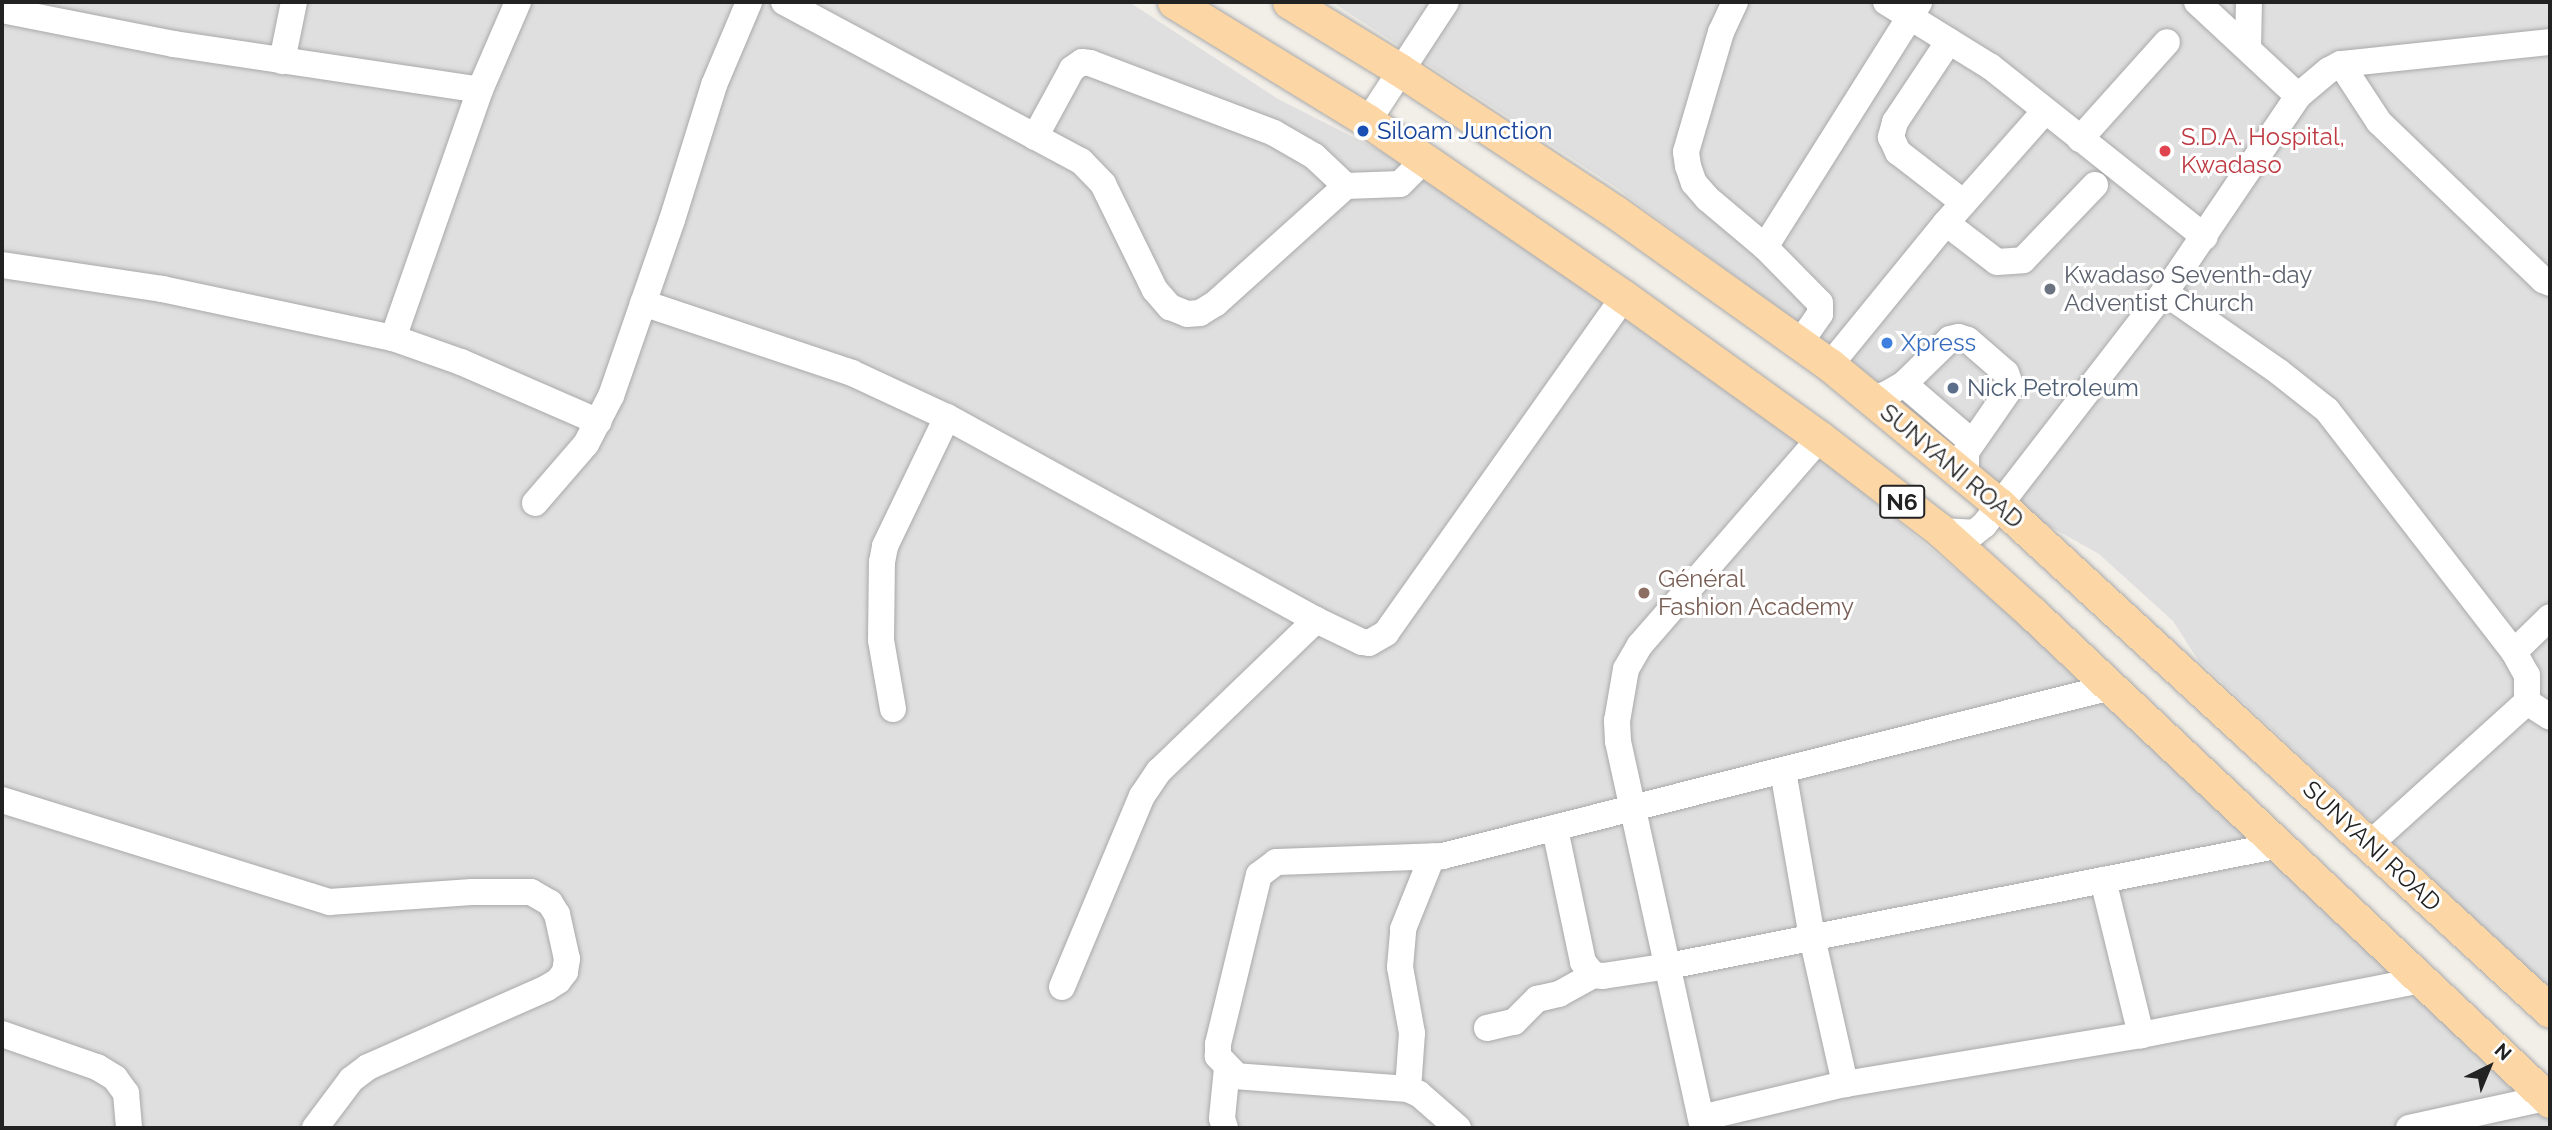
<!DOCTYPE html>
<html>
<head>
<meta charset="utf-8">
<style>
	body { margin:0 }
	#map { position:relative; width:2552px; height:1130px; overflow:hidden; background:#f2efe9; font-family:Raleway,sans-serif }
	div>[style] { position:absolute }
	.residential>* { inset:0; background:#e0dfdf }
	.roads { filter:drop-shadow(0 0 2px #a9a9a9) drop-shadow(0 0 2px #a9a9a9) }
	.minor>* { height:26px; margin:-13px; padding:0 13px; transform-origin:13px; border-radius:13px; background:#fff }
	.major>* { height:33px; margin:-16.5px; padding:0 16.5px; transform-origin:16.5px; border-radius:16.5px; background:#fcd6a4 }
	.dots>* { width:19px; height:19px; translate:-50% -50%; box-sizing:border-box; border:4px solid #fff; border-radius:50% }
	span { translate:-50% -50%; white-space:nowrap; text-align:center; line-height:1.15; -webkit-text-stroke:6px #fff; paint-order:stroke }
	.shield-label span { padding:2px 5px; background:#fff; border:2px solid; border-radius:5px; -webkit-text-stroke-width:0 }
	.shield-label { font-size:23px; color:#222; font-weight:700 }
	.transit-label { font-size:24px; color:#164399 }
	.left { translate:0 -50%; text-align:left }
	.health-label { font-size:24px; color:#be3a42 }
	.worship-label { font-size:24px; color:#5b616d }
	.shop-label { font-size:24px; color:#366cbe }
	.service-label { font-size:24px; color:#4e5e75 }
	.street-label { font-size:24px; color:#222 }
	.education-label { font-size:24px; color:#785e54 }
	.frame { position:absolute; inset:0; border:4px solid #222; pointer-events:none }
	.north { position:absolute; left:2454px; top:1032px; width:70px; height:70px; -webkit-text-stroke:5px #fff; paint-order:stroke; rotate:43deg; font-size:19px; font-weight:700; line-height:28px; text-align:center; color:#222 }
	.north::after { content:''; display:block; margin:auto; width:24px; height:32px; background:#222; clip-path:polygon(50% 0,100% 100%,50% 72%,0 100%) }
</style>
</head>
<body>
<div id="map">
	<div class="residential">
		<div style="clip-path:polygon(2px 2px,1129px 2px,1278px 99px,1440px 181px,1827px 462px,2010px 615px,2132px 731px,2268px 849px,2550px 1114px,2550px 1128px,2px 1128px)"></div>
		<div style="clip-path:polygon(1332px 2px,2550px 2px,2550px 989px,2198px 660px,2173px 621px,2099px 554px,2042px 522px,1791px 318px,1614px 186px)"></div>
	</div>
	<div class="roads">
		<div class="minor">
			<div style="left:518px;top:2px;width:96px;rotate:113.4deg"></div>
			<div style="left:480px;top:90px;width:263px;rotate:109.3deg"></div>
			<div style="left:393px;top:338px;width:72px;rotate:19.4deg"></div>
			<div style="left:461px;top:362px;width:150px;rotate:23.5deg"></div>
			<div style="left:784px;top:2px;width:337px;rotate:28.2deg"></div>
			<div style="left:1081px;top:161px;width:32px;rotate:46deg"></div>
			<div style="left:1103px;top:184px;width:118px;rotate:63.9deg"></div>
			<div style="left:1155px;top:290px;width:23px;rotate:49deg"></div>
			<div style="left:1170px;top:307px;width:18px;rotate:22deg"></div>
			<div style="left:1187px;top:314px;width:13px;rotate:-4deg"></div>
			<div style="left:1200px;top:313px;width:19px;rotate:-32deg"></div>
			<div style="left:1216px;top:303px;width:175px;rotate:-42deg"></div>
			<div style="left:1346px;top:186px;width:54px;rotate:-2.1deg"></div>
			<div style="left:1400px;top:184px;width:34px;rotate:-45deg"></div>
			<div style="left:1735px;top:2px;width:33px;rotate:115deg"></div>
			<div style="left:1721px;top:32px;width:125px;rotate:106.3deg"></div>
			<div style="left:1686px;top:152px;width:14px;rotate:82deg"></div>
			<div style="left:1688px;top:166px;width:18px;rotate:71deg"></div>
			<div style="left:1694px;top:183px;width:21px;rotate:49deg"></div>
			<div style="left:1708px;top:199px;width:75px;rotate:40.1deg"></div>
			<div style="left:1765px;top:247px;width:78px;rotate:45.5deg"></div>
			<div style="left:1820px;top:303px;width:11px;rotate:90deg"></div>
			<div style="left:1820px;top:314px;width:35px;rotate:125deg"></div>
			<div style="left:1886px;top:2px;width:123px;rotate:31.8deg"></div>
			<div style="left:1991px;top:67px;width:273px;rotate:38.5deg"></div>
			<div style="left:2197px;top:2px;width:138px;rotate:42.9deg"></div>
			<div style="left:2px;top:10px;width:175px;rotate:11.2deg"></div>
			<div style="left:174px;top:44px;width:309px;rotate:8.5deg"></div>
			<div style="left:1949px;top:41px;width:97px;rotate:123.7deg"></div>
			<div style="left:1895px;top:122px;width:16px;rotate:105deg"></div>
			<div style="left:1891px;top:137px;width:17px;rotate:65deg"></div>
			<div style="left:1898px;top:152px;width:83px;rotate:37.7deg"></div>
			<div style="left:2248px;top:48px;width:46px;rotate:-88.8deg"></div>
			<div style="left:282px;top:61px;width:60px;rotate:-78.5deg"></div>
			<div style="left:2341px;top:64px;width:69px;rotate:56.8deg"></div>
			<div style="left:2379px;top:122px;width:228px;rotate:43.9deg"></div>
			<div style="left:2543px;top:280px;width:8px;rotate:23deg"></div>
			<div style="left:1368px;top:121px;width:142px;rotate:-56.8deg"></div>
			<div style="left:1035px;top:137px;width:77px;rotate:-61.4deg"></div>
			<div style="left:1072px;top:69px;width:12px;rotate:-35deg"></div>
			<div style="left:1082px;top:62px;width:8px;rotate:7deg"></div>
			<div style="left:1090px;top:63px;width:197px;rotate:20.8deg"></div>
			<div style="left:1274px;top:133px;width:46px;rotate:29.9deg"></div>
			<div style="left:1314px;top:156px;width:44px;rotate:43.2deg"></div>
			<div style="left:2080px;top:139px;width:130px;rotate:-48.1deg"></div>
			<div style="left:1946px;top:223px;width:64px;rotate:37.4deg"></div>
			<div style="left:1997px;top:262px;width:26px;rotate:-4deg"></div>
			<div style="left:2023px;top:260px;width:104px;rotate:-46.2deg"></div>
			<div style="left:1765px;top:247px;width:289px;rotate:-57.8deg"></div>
			<div style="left:2px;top:265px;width:162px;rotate:8.5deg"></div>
			<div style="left:162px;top:289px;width:236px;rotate:12deg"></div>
			<div style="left:2164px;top:292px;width:140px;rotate:34.8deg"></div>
			<div style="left:2279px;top:372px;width:61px;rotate:38.4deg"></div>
			<div style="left:2327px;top:410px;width:306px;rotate:52.3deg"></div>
			<div style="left:2514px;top:652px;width:26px;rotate:61deg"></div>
			<div style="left:2527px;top:675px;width:27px;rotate:90deg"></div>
			<div style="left:2527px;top:702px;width:212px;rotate:137.9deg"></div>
			<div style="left:643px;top:303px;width:220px;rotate:18.5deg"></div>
			<div style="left:852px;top:373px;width:105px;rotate:24.9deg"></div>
			<div style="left:947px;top:417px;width:421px;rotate:28.8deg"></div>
			<div style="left:1316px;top:620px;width:51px;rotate:25.6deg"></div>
			<div style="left:1362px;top:642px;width:7px;rotate:8deg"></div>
			<div style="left:1369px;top:643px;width:20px;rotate:-30deg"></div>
			<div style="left:1386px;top:633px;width:412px;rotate:-54.7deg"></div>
			<div style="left:1830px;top:365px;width:183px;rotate:-50.8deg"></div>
			<div style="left:1946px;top:223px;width:149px;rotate:-48.5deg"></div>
			<div style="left:1904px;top:384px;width:89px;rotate:40.5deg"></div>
			<div style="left:1871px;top:398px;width:14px;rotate:-12deg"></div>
			<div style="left:1885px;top:395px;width:22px;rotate:-30deg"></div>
			<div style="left:1904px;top:384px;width:64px;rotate:-44.4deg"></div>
			<div style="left:1950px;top:339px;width:9px;rotate:-13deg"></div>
			<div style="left:1959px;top:337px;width:9px;rotate:18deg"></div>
			<div style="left:1968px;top:340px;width:50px;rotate:41deg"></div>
			<div style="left:2006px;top:373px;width:15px;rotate:70deg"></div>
			<div style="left:2011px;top:387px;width:79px;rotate:124.7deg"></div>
			<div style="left:1966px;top:452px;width:24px;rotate:90deg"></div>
			<div style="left:535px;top:503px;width:78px;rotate:-49.2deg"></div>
			<div style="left:586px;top:444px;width:54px;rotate:-62.5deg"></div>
			<div style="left:611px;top:396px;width:186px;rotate:-70.9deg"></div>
			<div style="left:672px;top:220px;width:141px;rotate:-72.7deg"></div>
			<div style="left:714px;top:85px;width:90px;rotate:-67.1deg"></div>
			<div style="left:1941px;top:531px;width:33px;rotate:3deg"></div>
			<div style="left:1974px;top:533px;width:13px;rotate:-39deg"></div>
			<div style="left:1984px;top:525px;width:316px;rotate:-52.3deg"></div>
			<div style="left:2177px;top:275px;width:216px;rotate:-55.9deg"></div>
			<div style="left:2298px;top:96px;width:40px;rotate:-40deg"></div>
			<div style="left:2329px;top:70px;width:13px;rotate:-27deg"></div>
			<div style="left:2341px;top:64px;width:210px;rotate:-6deg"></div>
			<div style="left:2514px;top:652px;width:50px;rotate:-44.2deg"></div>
			<div style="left:2527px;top:702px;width:27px;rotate:33deg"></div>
			<div style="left:893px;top:709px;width:70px;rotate:-99.9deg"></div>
			<div style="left:881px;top:640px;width:78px;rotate:-89.3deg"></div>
			<div style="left:882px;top:562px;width:16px;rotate:-79deg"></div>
			<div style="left:885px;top:546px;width:143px;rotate:-64.3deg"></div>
			<div style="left:1783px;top:771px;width:169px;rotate:80.1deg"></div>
			<div style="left:1812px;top:937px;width:151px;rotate:77.3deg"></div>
			<div style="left:2px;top:800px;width:343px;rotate:17.3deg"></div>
			<div style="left:329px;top:902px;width:143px;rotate:-4deg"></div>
			<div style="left:472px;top:892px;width:59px"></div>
			<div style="left:531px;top:892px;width:22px;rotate:30deg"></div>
			<div style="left:550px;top:903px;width:13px;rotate:58deg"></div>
			<div style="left:557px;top:914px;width:46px;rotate:77.5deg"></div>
			<div style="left:567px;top:959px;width:13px;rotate:99deg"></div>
			<div style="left:565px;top:972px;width:11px;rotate:128deg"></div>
			<div style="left:558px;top:981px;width:13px;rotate:148deg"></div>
			<div style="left:547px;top:988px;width:196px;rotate:156.2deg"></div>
			<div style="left:368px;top:1067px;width:21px;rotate:143deg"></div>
			<div style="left:351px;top:1080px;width:60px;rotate:126.9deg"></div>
			<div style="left:1555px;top:829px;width:136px;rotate:78.1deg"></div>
			<div style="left:1583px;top:962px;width:16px;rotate:52deg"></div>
			<div style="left:1593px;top:975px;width:10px;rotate:6deg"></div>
			<div style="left:1603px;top:976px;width:67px;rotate:-8.6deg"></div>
			<div style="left:1669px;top:966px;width:623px;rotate:-11.2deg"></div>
			<div style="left:2103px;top:880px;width:160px;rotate:76.2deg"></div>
			<div style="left:1062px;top:987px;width:207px;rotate:-67.3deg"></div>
			<div style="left:1142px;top:796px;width:30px;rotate:-56deg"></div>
			<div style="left:1159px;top:771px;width:218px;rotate:-43.9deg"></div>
			<div style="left:1487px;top:1028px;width:28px;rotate:-13deg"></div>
			<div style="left:1514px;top:1022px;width:33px;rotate:-45deg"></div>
			<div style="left:1537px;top:999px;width:23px;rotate:-13deg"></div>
			<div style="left:1559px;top:994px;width:39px;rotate:-29deg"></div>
			<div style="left:2px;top:1034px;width:101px;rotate:19.2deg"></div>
			<div style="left:97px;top:1067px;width:21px;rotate:31deg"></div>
			<div style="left:115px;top:1078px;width:19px;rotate:54deg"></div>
			<div style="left:126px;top:1093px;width:35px;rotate:85deg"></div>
			<div style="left:1408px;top:1089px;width:56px;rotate:-85.9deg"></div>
			<div style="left:1412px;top:1033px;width:67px;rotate:-100.3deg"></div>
			<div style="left:1400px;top:967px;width:38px;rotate:-85deg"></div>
			<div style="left:1403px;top:929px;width:78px;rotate:-68.1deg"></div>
			<div style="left:1701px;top:1118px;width:148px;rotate:-13.3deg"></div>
			<div style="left:1845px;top:1084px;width:300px;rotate:-9.4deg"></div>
			<div style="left:2141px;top:1035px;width:286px;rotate:-11.1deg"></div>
			<div style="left:1225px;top:1128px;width:10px;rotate:-107deg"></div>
			<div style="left:1222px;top:1118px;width:50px;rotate:-84.3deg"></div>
			<div style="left:1458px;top:1128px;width:52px;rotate:-138.9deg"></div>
			<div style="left:1419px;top:1094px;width:12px;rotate:-156deg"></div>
			<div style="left:1408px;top:1089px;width:171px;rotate:-175.7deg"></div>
			<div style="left:1237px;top:1076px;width:28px;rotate:-134deg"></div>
			<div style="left:1218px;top:1056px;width:12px;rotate:-90deg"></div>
			<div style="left:1218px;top:1044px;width:174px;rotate:-76.4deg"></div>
			<div style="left:1259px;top:875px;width:21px;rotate:-37deg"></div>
			<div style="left:1276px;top:862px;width:167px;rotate:-2.1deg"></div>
			<div style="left:1443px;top:856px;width:689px;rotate:-14.2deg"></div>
			<div style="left:1703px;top:1128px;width:396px;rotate:-102.4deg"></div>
			<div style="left:1618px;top:741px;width:20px;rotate:-93deg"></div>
			<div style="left:1617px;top:721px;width:53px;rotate:-80.2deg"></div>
			<div style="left:1626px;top:669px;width:28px;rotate:-60deg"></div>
			<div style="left:1640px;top:645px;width:274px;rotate:-49deg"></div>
			<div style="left:2409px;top:1128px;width:140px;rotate:-12.4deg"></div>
		</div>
		<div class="major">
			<div style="left:1174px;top:2px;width:228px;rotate:31.5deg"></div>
			<div style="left:1368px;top:121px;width:311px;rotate:34.5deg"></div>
			<div style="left:1624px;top:297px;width:241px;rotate:35.7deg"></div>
			<div style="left:1820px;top:438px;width:153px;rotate:37.5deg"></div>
			<div style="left:1941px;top:531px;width:122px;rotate:42deg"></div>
			<div style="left:2032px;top:613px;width:712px;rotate:43.29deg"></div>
			<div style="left:1289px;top:2px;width:130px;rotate:31.5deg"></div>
			<div style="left:1400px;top:70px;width:256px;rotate:33.4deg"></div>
			<div style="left:1614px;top:211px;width:265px;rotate:35.5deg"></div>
			<div style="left:1830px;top:365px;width:220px;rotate:39.5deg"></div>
			<div style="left:2000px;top:505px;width:747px;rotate:42.61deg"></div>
		</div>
	</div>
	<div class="dots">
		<div style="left:1363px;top:131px;background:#1a4fb4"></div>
		<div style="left:2165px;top:151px;background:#e0444e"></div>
		<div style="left:2050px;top:289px;background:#6b7280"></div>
		<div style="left:1887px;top:343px;background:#3f7fe0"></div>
		<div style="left:1953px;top:388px;background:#5c6f8a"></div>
		<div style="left:1644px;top:593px;background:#8d6e63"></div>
	</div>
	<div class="shield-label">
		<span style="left:1902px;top:502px">N6</span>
	</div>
	<div class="transit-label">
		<span class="left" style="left:1377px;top:131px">Siloam Junction</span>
	</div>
	<div class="health-label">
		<span class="left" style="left:2181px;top:151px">S.D.A. Hospital,<br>Kwadaso</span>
	</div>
	<div class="worship-label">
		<span class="left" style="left:2064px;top:289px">Kwadaso Seventh-day<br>Adventist Church</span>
	</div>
	<div class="shop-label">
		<span class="left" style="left:1901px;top:343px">Xpress</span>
	</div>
	<div class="service-label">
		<span class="left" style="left:1967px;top:388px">Nick Petroleum</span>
	</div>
	<div class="street-label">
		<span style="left:1952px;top:466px;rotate:40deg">SUNYANI ROAD</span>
		<span style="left:2372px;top:846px;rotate:43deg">SUNYANI ROAD</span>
	</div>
	<div class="education-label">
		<span class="left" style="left:1658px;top:593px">Général<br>Fashion Academy</span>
	</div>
	<div class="frame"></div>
	<div class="north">N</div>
</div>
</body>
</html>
